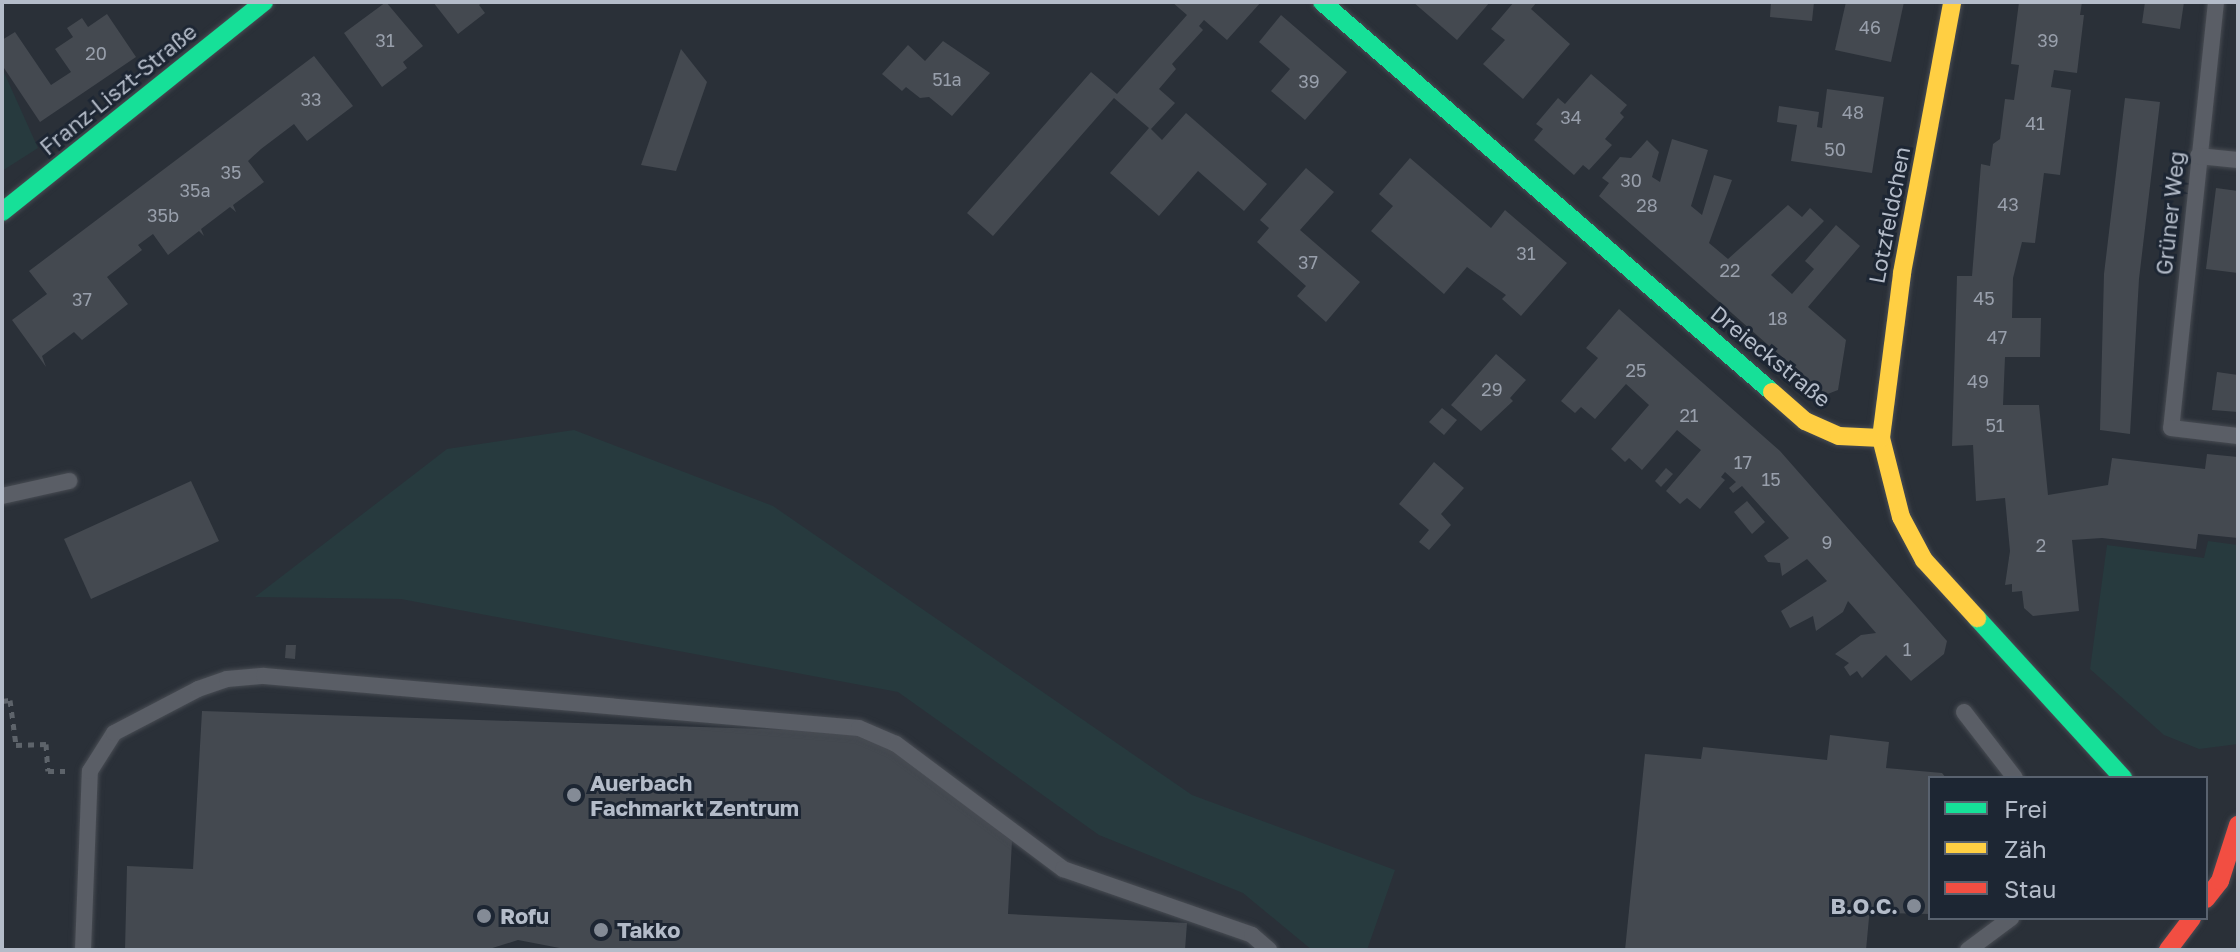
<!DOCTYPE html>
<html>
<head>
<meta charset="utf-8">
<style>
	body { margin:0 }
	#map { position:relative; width:2240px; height:952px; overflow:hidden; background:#2a3038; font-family:"Golos Text",sans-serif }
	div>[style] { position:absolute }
	.green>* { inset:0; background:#273a3e }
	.building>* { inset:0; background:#444950 }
	.path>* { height:5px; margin-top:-2.5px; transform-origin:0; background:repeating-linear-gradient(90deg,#5d636a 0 6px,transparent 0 12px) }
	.roads { filter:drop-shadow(0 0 2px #484c53) drop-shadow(0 0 2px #484c53) }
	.lane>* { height:16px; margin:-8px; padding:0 8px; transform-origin:8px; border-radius:8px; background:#5a5e66 }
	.fast>* { height:18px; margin:-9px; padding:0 9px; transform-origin:9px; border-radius:9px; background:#16e098 }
	.slow>* { height:18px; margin:-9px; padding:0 9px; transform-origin:9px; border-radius:9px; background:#ffcf43 }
	.jam>* { height:18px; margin:-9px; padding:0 9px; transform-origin:9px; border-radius:9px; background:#f24e42 }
	.dots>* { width:22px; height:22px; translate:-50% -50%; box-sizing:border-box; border:4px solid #1d2633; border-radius:50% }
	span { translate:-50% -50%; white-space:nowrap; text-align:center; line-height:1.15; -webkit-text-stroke:6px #1d2633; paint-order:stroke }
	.number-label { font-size:18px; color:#989fab }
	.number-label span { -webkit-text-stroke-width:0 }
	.street-label { font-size:22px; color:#b4bcc9 }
	.poi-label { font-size:22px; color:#b4bcc9; font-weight:700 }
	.left { translate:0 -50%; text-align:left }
	.right { translate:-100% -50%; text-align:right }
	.frame { position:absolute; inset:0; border:4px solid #b4bcc9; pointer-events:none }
	.legend { position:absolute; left:1928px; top:776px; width:280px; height:144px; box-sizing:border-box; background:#1d2633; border:2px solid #59626f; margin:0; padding:10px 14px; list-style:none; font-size:24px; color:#b4bcc9 }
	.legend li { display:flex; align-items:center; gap:16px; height:40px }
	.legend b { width:40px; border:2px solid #59626f }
</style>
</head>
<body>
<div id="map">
	<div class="green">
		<div style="clip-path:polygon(2px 68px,38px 148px,2px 171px)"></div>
		<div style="clip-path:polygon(574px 430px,773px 506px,1192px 795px,1395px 870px,1367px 950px,1312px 950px,1243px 893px,1099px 835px,898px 692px,401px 599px,255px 597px,447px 449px)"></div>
		<div style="clip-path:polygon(2208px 541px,2238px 545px,2238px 744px,2199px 749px,2164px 735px,2090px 669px,2107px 545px,2204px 558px)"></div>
	</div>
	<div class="building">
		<div style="clip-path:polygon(386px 2px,423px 46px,403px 62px,407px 68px,382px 87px,344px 33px)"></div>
		<div style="clip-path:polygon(433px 2px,483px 2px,479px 5px,485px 13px,458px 34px)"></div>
		<div style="clip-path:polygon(1172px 2px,1261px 2px,1227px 40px,1204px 20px,1199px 26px,1203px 30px,1172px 64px,1176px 69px,1159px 89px,1175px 103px,1151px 129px,1162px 140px,1186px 113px,1267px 184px,1244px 211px,1198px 171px,1159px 216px,1110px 173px,1149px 128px,1114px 98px,993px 236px,967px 213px,1091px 72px,1117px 94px,1187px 15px)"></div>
		<div style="clip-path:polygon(1413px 2px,1490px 2px,1457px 40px)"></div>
		<div style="clip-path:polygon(1514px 2px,1537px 2px,1531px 9px,1570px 44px,1523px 99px,1483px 64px,1505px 40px,1491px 29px)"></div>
		<div style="clip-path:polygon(1771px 2px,1814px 2px,1812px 21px,1770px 17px)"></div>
		<div style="clip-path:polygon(1846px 2px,1904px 2px,1891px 62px,1835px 50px)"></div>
		<div style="clip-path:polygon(2019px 2px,2082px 2px,2080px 15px,2084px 15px,2077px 73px,2054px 70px,2051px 87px,2071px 90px,2060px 175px,2044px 173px,2035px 243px,2022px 242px,2013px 278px,2012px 318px,2041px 318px,2040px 357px,2005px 357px,2003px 405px,2039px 405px,2048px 495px,2108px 485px,2112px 458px,2205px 469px,2207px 454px,2238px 457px,2238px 538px,2198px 534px,2196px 549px,2102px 538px,2072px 540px,2079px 611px,2033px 616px,2024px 608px,2022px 591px,2012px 592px,2012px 584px,2005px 585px,2010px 551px,2005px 498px,1976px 501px,1973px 445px,1952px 446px,1957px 276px,1972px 276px,1981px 164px,1990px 166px,1993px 144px,2000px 139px,2005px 99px,2014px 100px,2019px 65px,2011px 64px)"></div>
		<div style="clip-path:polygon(2145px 2px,2184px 2px,2180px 29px,2142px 23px)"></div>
		<div style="clip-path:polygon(107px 14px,136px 57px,40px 122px,2px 65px,2px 40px,15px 32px,51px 85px,71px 72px,55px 49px,73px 37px,67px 28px,82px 18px,88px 27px)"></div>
		<div style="clip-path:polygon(1281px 15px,1347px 72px,1305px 120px,1271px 91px,1290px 69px,1259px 42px)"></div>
		<div style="clip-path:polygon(943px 41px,990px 73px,952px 116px,929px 97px,920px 98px,906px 87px,902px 91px,882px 74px,908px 45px,925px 61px)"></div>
		<div style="clip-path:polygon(681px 49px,707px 82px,676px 171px,641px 165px)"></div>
		<div style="clip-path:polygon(314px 56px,353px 106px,307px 141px,294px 124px,261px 149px,248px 161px,264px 182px,233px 205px,236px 212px,230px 207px,201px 229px,204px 236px,199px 231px,168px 255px,153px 234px,138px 245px,142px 250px,107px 277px,128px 304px,82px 340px,74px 332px,42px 356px,46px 367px,12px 320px,47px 294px,29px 271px)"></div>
		<div style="clip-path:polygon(1591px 74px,1627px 105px,1620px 113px,1624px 117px,1605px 139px,1612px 145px,1589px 170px,1583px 165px,1574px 175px,1534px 140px,1543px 129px,1536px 124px,1558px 98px,1565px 104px)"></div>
		<div style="clip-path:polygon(1827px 89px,1884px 97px,1872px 173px,1791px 161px,1797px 125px,1777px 122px,1779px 106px,1819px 112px,1817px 127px,1822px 128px)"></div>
		<div style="clip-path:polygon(2125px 98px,2160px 102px,2139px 279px,2130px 434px,2100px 430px,2104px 274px)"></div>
		<div style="clip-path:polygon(1672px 139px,1708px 150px,1691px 206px,1702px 215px,1714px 175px,1732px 180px,1709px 243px,1728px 259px,1788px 205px,1802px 217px,1810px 208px,1824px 221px,1771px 275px,1792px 294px,1814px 269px,1805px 261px,1836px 225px,1860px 246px,1808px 307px,1846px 340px,1838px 390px,1825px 395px,1599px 196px,1609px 183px,1602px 178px,1620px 157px,1631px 158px,1647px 140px,1659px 152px,1652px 177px,1660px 182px)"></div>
		<div style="clip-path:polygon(1410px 158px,1491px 228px,1505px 210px,1567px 263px,1521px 316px,1502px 299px,1506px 295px,1467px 267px,1444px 294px,1371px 231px,1393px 206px,1379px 194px)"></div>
		<div style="clip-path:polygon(1306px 168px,1334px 192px,1300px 230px,1360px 282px,1326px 322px,1297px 296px,1306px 286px,1257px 242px,1269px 228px,1260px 220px)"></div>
		<div style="clip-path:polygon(2216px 188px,2238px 191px,2238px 273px,2206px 269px)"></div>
		<div style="clip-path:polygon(1619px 309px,1780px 451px,1947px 641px,1944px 654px,1911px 681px,1886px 655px,1862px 678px,1857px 671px,1850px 676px,1844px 667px,1849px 663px,1835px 654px,1861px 635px,1876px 633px,1848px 601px,1843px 612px,1816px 631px,1813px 616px,1790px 628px,1781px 611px,1827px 581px,1807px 559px,1782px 576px,1780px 563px,1768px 562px,1764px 556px,1789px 538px,1742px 486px,1733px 493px,1729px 488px,1736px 482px,1725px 472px,1721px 477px,1725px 480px,1700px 509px,1687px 498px,1680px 504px,1666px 491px,1701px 450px,1677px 430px,1642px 470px,1629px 458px,1625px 462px,1611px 449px,1649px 405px,1626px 384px,1595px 419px,1581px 407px,1575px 413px,1561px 401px,1598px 358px,1586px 348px)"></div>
		<div style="clip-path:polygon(1496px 354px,1526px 380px,1510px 398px,1513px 401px,1481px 431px,1451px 405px)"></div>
		<div style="clip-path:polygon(2217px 372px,2238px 375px,2238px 412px,2212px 410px)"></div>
		<div style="clip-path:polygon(1442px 408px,1457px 420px,1444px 435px,1429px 422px)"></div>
		<div style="clip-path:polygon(1434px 462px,1464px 488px,1441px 514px,1451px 525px,1429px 550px,1419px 542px,1429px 530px,1399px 504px)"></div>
		<div style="clip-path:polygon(1666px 468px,1673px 474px,1661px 487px,1655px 481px)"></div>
		<div style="clip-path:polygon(191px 481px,219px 541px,91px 599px,64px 539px)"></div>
		<div style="clip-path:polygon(1747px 501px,1765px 522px,1752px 534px,1734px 512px)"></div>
		<div style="clip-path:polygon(286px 645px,296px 645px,295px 659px,285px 658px)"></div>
		<div style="clip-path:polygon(202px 711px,855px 732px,891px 749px,1012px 841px,1008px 914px,1187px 923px,1185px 950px,570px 950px,518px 940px,486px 950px,125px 950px,127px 866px,193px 869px)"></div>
		<div style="clip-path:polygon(1830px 735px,1889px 742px,1886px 768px,1942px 773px,1946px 778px,1930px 778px,1930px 914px,1883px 913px,1883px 909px,1870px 907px,1866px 950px,1625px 950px,1645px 754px,1701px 759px,1703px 747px,1827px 760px)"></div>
	</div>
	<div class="path">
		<div style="left:2px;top:701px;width:8px;rotate:-7deg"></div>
		<div style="left:10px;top:700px;width:45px;rotate:82.4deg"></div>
		<div style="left:16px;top:745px;width:30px;rotate:-2deg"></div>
		<div style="left:46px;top:744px;width:27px;rotate:86deg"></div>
		<div style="left:48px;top:771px;width:17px"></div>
	</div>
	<div class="roads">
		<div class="lane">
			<div style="left:2216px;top:2px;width:428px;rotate:96deg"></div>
			<div style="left:2171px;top:428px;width:67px;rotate:6.8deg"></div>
			<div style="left:2198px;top:156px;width:40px;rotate:5.7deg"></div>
			<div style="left:2px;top:496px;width:69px;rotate:-12.6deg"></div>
			<div style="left:1964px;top:712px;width:83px;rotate:52.3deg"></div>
			<div style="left:83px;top:950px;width:179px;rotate:-87.8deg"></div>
			<div style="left:90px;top:771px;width:45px;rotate:-57.7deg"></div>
			<div style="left:114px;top:733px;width:95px;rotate:-27.6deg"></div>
			<div style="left:198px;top:689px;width:31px;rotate:-19deg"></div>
			<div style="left:227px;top:679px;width:37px;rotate:-5deg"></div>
			<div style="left:264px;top:676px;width:597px;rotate:4.99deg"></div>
			<div style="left:859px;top:728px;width:40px;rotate:23.4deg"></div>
			<div style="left:896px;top:744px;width:209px;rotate:36.8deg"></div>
			<div style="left:1063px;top:869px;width:200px;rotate:19.2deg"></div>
			<div style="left:1252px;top:935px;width:23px;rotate:41deg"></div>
			<div style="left:1968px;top:950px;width:54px;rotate:-36.7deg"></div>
		</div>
		<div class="fast">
			<div style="left:1322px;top:2px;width:595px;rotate:40.91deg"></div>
			<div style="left:2px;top:212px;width:336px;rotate:-38.7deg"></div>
			<div style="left:1977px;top:618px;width:217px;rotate:47.6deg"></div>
		</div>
		<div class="slow">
			<div style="left:1772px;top:392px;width:44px;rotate:41.3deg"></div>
			<div style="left:1805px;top:421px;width:37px;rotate:24deg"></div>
			<div style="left:1839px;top:436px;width:42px;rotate:2.7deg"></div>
			<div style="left:1881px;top:438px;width:81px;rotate:75.8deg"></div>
			<div style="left:1901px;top:517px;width:49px;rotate:61.9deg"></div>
			<div style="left:1924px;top:560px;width:79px;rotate:47.6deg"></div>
			<div style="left:1881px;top:438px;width:166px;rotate:-82.7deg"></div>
			<div style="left:1902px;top:273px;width:276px;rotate:-79.5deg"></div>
		</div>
		<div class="jam">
			<div style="left:2206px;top:899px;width:23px;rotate:-52deg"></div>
			<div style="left:2220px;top:881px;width:59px;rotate:-72.2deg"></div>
			<div style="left:2168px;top:950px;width:40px;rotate:-53deg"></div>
		</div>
	</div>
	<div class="dots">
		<div style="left:574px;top:795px;background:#848b96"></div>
		<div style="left:1914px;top:906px;background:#848b96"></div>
		<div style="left:484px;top:916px;background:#848b96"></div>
		<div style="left:601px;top:930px;background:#848b96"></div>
	</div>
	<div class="number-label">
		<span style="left:1870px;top:27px">46</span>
		<span style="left:385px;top:40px">31</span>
		<span style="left:2048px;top:40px">39</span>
		<span style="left:96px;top:53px">20</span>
		<span style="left:947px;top:79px">51a</span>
		<span style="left:1309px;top:81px">39</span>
		<span style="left:311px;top:99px">33</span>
		<span style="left:1853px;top:112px">48</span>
		<span style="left:1571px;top:117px">34</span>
		<span style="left:2035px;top:123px">41</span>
		<span style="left:1835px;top:149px">50</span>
		<span style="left:231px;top:172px">35</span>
		<span style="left:1631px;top:180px">30</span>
		<span style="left:195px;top:190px">35a</span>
		<span style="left:2008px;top:204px">43</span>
		<span style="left:1647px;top:205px">28</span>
		<span style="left:163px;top:215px">35b</span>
		<span style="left:1526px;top:253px">31</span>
		<span style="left:1308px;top:262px">37</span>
		<span style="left:1730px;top:270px">22</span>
		<span style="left:1984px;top:298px">45</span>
		<span style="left:82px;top:299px">37</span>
		<span style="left:1778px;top:318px">18</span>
		<span style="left:1997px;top:337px">47</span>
		<span style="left:1636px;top:370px">25</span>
		<span style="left:1978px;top:381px">49</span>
		<span style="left:1492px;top:389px">29</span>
		<span style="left:1689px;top:415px">21</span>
		<span style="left:1995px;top:425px">51</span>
		<span style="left:1743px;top:462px">17</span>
		<span style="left:1771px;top:479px">15</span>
		<span style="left:1827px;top:542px">9</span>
		<span style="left:2041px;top:545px">2</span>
		<span style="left:1907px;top:649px">1</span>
	</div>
	<div class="street-label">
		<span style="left:118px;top:89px;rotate:-39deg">Franz-Liszt-Straße</span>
		<span style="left:2170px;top:213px;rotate:-84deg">Grüner Weg</span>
		<span style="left:1889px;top:215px;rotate:-79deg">Lotzfeldchen</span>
		<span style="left:1771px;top:356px;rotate:39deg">Dreieckstraße</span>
	</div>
	<div class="poi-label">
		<span class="left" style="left:590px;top:795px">Auerbach<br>Fachmarkt Zentrum</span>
		<span class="right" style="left:1898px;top:906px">B.O.C.</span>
		<span class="left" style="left:500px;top:916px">Rofu</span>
		<span class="left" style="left:617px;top:930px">Takko</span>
	</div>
	<div class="frame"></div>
	<ul class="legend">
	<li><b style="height:10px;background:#16e098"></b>Frei</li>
	<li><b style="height:10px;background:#ffcf43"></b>Zäh</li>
	<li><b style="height:10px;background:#f24e42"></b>Stau</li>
	</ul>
</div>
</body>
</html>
